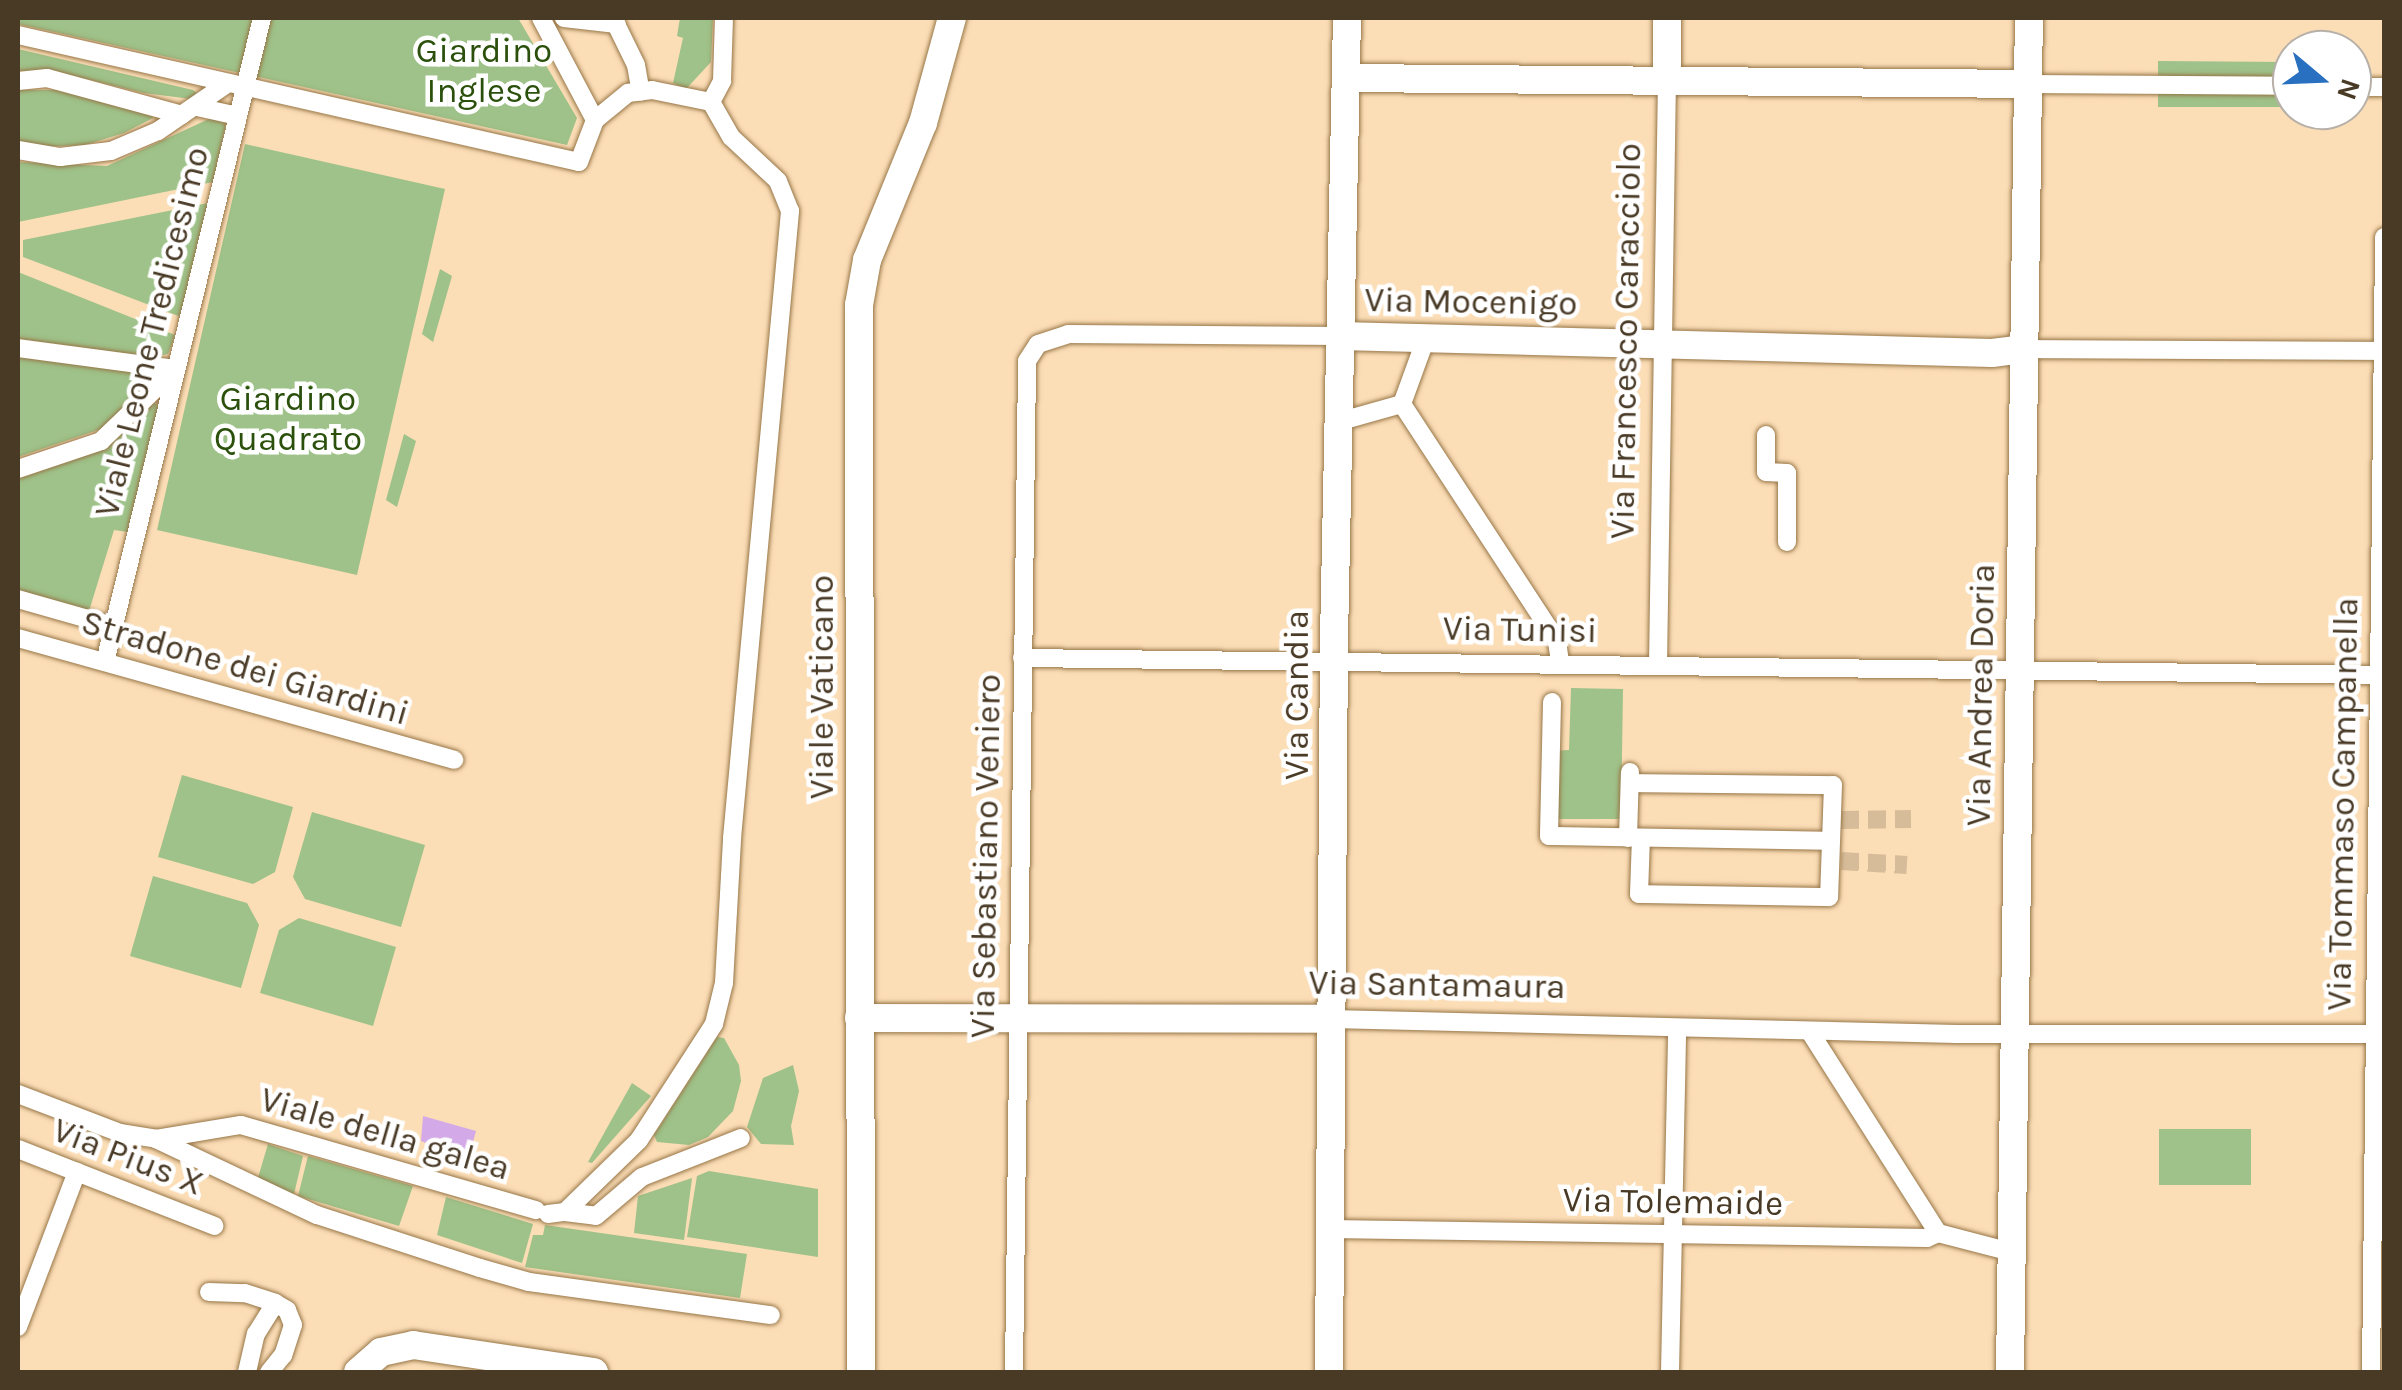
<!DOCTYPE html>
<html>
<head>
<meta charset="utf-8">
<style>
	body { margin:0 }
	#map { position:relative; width:2402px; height:1390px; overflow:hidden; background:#fbddb6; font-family:Karla,sans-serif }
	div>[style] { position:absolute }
	.green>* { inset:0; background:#9ec289 }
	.water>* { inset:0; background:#d3a9e8 }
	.street-tunnel>* { height:18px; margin-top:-9px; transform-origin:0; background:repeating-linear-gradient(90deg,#d7bc99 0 18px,transparent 0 27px) }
	.roads { filter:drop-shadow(0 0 2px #977647) drop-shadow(0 0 2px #977647) }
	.street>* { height:18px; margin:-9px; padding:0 9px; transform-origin:9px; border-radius:9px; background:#fff }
	.secondary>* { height:28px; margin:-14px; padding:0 14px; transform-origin:14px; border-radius:14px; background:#fff }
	span { translate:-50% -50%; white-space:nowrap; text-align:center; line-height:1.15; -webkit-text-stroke:9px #fff; paint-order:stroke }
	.park-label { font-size:35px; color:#2b500c }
	.street-label { font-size:35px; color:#493a26 }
	.frame { position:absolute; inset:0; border:20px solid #493a26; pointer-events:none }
	.north { position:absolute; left:2272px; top:30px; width:100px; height:100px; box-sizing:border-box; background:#fff; border:2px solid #b6b0a8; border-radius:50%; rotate:109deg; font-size:28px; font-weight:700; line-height:40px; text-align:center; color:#493a26 }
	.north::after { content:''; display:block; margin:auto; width:35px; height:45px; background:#2970c0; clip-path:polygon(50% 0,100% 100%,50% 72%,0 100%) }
</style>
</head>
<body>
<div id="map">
	<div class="green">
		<div style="clip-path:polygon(18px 18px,518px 18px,577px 118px,567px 145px,18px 24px)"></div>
		<div style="clip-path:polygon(680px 18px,713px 18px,711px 62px,686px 89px,673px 83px,683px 38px,677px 36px)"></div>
		<div style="clip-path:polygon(18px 49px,193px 90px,197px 93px,191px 99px,144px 93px,49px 70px,18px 71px)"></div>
		<div style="clip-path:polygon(2158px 61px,2292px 62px,2292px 107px,2158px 107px)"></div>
		<div style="clip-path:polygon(18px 90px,62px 90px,151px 113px,153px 118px,124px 133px,85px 145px,36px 147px,18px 141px)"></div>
		<div style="clip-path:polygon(211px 118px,226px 124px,213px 182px,18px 222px,18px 162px,107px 166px)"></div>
		<div style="clip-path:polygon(245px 144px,445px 189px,357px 575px,157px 530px)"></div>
		<div style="clip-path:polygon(208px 203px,181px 317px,23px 257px,23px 240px)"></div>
		<div style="clip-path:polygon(440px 269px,452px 276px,433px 342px,422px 334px)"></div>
		<div style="clip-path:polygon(18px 272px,175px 335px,171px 347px,168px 354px,154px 357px,18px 339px)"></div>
		<div style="clip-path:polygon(18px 357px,148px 372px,150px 376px,145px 386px,101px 429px,18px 457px)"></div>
		<div style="clip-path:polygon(154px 403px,159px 405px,128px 532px,114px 530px,89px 611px,18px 592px,18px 479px,108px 447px)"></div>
		<div style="clip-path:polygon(404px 434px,416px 441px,397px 507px,386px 500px)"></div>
		<div style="clip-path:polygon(1571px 688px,1623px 689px,1621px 819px,1549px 819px,1549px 751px,1569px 750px)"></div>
		<div style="clip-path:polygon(182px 775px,293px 807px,275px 872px,253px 884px,158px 857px)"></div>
		<div style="clip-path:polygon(312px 812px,425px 845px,401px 927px,305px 899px,293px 877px)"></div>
		<div style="clip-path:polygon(153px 876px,247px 903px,259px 925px,241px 988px,130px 956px)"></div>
		<div style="clip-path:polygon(299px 918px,396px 947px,373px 1026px,260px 993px,279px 930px)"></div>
		<div style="clip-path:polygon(717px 1037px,724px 1038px,739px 1065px,741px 1081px,733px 1111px,708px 1137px,689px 1145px,657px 1142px,654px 1135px)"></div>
		<div style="clip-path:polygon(793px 1065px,799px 1091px,791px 1126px,794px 1145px,761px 1144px,747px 1127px,763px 1078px)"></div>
		<div style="clip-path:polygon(632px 1083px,651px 1096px,592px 1163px,588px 1162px)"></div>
		<div style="clip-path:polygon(2159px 1129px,2251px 1129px,2251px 1185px,2159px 1185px)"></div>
		<div style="clip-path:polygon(268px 1144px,303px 1156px,294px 1194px,257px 1181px)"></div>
		<div style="clip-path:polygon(308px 1156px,413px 1186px,399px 1226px,298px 1196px)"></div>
		<div style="clip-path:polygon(709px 1171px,818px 1189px,818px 1257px,687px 1237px,697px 1176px)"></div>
		<div style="clip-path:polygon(692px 1178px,684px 1240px,634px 1233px,638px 1196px)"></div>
		<div style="clip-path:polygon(446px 1197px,533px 1224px,522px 1263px,437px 1235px)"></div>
		<div style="clip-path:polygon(545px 1225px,747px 1254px,740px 1298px,525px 1267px,533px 1235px,543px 1235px)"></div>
	</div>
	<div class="water">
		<div style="clip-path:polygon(423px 1116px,476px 1131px,471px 1149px,454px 1154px,421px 1141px)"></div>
	</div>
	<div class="street-tunnel">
		<div style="left:1841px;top:820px;width:70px;rotate:-0.8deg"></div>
		<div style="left:1841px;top:861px;width:66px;rotate:3.5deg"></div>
	</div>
	<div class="roads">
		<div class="street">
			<div style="left:541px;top:18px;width:115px;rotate:62.1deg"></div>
			<div style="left:564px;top:18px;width:53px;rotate:6.5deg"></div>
			<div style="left:613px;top:18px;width:52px;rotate:63.9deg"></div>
			<div style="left:636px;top:65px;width:27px;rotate:80deg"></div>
			<div style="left:18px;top:35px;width:575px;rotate:12.76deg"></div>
			<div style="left:579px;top:162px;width:45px;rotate:-69.1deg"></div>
			<div style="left:595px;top:120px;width:43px;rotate:-39.3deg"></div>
			<div style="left:628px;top:93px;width:24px;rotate:-7deg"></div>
			<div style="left:652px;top:90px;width:60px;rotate:11.5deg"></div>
			<div style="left:18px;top:81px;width:29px;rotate:-6deg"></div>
			<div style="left:47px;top:78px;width:140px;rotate:15.3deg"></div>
			<div style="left:2027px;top:84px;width:265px;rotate:0.4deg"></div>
			<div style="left:2352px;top:87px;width:32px"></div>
			<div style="left:711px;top:102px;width:24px;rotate:-62deg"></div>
			<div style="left:722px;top:81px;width:63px;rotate:-88.2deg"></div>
			<div style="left:197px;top:107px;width:42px;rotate:12.4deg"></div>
			<div style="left:18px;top:150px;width:43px;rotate:9.5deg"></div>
			<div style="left:60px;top:157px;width:51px;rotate:-6.7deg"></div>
			<div style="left:111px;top:151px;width:51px;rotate:-23.1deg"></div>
			<div style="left:158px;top:131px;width:85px;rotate:-34.4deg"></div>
			<div style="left:18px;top:348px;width:159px;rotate:7.6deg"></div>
			<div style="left:2023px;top:349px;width:361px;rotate:0.3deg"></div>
			<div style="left:1402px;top:404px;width:283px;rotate:56.8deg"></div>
			<div style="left:1557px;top:641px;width:21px;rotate:82deg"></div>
			<div style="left:1402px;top:404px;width:70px;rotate:-70deg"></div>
			<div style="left:1338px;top:422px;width:66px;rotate:-15.7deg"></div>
			<div style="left:1766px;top:435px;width:37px;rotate:90deg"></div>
			<div style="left:1766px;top:472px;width:21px;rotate:3deg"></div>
			<div style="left:1787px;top:473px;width:69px;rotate:90deg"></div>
			<div style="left:18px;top:469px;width:88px;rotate:-18.6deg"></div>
			<div style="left:101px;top:441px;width:104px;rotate:-43.8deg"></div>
			<div style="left:18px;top:599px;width:99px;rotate:15.9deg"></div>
			<div style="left:18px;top:638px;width:453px;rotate:15.6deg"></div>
			<div style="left:1022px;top:658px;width:1362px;rotate:0.72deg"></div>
			<div style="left:105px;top:662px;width:663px;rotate:-76.3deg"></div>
			<div style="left:1658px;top:665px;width:583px;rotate:-89.12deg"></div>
			<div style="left:1552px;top:702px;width:134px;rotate:91.3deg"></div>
			<div style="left:1549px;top:836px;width:282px;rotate:1deg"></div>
			<div style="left:1630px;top:783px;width:203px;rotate:0.6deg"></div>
			<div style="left:1833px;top:785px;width:112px;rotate:92deg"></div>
			<div style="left:1829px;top:897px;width:190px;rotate:-179.1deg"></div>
			<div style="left:1639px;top:894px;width:56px;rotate:-88deg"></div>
			<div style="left:1628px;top:838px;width:66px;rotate:-88.3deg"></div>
			<div style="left:1331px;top:1019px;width:626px;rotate:1.37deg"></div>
			<div style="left:1957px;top:1034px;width:427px"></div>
			<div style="left:1810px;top:1032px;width:238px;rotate:57.5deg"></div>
			<div style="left:18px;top:1094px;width:109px;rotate:20.9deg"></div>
			<div style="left:120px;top:1133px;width:36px;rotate:9deg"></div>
			<div style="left:156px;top:1139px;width:178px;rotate:25.3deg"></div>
			<div style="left:317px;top:1215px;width:171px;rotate:18deg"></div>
			<div style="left:480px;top:1268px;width:51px;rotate:15.9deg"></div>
			<div style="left:529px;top:1282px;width:244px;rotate:7.8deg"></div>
			<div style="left:156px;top:1139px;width:86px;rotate:-9.4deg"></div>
			<div style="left:241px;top:1125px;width:307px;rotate:16.1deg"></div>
			<div style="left:18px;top:1149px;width:211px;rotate:21.4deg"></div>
			<div style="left:565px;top:1212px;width:31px;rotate:7deg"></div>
			<div style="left:596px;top:1216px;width:60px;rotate:-40.3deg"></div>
			<div style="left:642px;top:1177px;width:106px;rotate:-21.5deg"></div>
			<div style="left:548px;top:1214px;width:17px;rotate:-7deg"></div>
			<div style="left:565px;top:1212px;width:103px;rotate:-44.2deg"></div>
			<div style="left:639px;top:1140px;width:138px;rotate:-57.1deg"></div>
			<div style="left:714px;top:1024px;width:42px;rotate:-76.3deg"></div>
			<div style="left:724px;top:983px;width:145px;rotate:-86.8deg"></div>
			<div style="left:732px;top:838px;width:630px;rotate:-84.71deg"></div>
			<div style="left:790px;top:211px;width:32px;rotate:-112deg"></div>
			<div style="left:778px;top:181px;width:64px;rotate:-136.9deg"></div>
			<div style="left:731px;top:137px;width:40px;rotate:-119.7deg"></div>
			<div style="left:1330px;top:1229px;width:597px;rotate:0.86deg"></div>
			<div style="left:1927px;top:1238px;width:12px;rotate:-24deg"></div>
			<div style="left:1938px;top:1233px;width:75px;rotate:14.6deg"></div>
			<div style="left:209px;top:1292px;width:36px;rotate:2deg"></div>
			<div style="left:245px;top:1293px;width:32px;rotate:18deg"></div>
			<div style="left:18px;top:1327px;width:166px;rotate:-69.2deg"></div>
			<div style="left:247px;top:1372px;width:39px;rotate:-77deg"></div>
			<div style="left:256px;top:1334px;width:36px;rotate:-58deg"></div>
			<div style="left:275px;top:1303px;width:14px;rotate:30deg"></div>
			<div style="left:287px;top:1310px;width:16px;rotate:68deg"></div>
			<div style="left:293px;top:1325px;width:32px;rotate:108deg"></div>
			<div style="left:283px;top:1355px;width:22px;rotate:129deg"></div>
			<div style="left:1014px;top:1372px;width:1011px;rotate:-89.26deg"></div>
			<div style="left:1027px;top:361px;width:20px;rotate:-57deg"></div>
			<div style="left:1038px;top:344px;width:32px;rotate:-18deg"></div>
			<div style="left:1068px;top:334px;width:272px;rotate:0.4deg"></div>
			<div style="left:1670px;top:1372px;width:343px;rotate:-88.8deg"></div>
			<div style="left:2371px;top:1372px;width:1135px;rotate:-89.34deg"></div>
		</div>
		<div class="secondary">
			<div style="left:1667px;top:18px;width:64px;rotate:90deg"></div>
			<div style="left:1346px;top:78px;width:681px;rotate:0.5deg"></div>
			<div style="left:1340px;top:336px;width:652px;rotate:1.49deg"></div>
			<div style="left:1992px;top:353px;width:31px;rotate:-7deg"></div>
			<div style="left:859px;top:1018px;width:472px;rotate:0.1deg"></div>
			<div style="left:358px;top:1372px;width:30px;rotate:-41deg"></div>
			<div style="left:381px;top:1352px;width:33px;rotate:-12deg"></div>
			<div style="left:413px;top:1345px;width:183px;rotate:8.5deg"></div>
			<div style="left:861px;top:1372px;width:1067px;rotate:-90.11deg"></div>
			<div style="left:859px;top:305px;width:46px;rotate:-79.9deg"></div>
			<div style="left:867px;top:260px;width:148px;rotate:-67.8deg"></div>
			<div style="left:923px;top:123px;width:109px;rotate:-74.6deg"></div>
			<div style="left:1329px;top:1372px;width:734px;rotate:-89.61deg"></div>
			<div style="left:1334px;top:638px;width:620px;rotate:-88.8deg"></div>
			<div style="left:2010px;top:1372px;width:1354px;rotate:-89.2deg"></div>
		</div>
	</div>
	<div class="park-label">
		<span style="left:484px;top:71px">Giardino<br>Inglese</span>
		<span style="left:288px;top:419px">Giardino<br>Quadrato</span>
	</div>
	<div class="street-label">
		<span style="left:1471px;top:302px;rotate:1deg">Via Mocenigo</span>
		<span style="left:152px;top:332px;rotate:-76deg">Viale Leone Tredicesimo</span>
		<span style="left:1626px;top:341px;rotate:-89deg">Via Francesco Caracciolo</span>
		<span style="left:1520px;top:630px;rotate:1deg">Via Tunisi</span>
		<span style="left:245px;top:668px;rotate:16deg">Stradone dei Giardini</span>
		<span style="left:822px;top:687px;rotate:-90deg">Viale Vaticano</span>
		<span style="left:1297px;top:695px;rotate:-90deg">Via Candia</span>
		<span style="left:1981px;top:695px;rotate:-89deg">Via Andrea Doria</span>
		<span style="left:2343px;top:804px;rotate:-89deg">Via Tommaso Campanella</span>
		<span style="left:986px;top:856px;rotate:-89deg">Via Sebastiano Veniero</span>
		<span style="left:1437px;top:985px;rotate:1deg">Via Santamaura</span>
		<span style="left:385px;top:1134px;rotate:16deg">Viale della galea</span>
		<span style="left:128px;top:1157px;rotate:21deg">Via Pius X</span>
		<span style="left:1673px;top:1202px;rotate:1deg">Via Tolemaide</span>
	</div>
	<div class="frame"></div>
	<div class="north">N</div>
</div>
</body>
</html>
